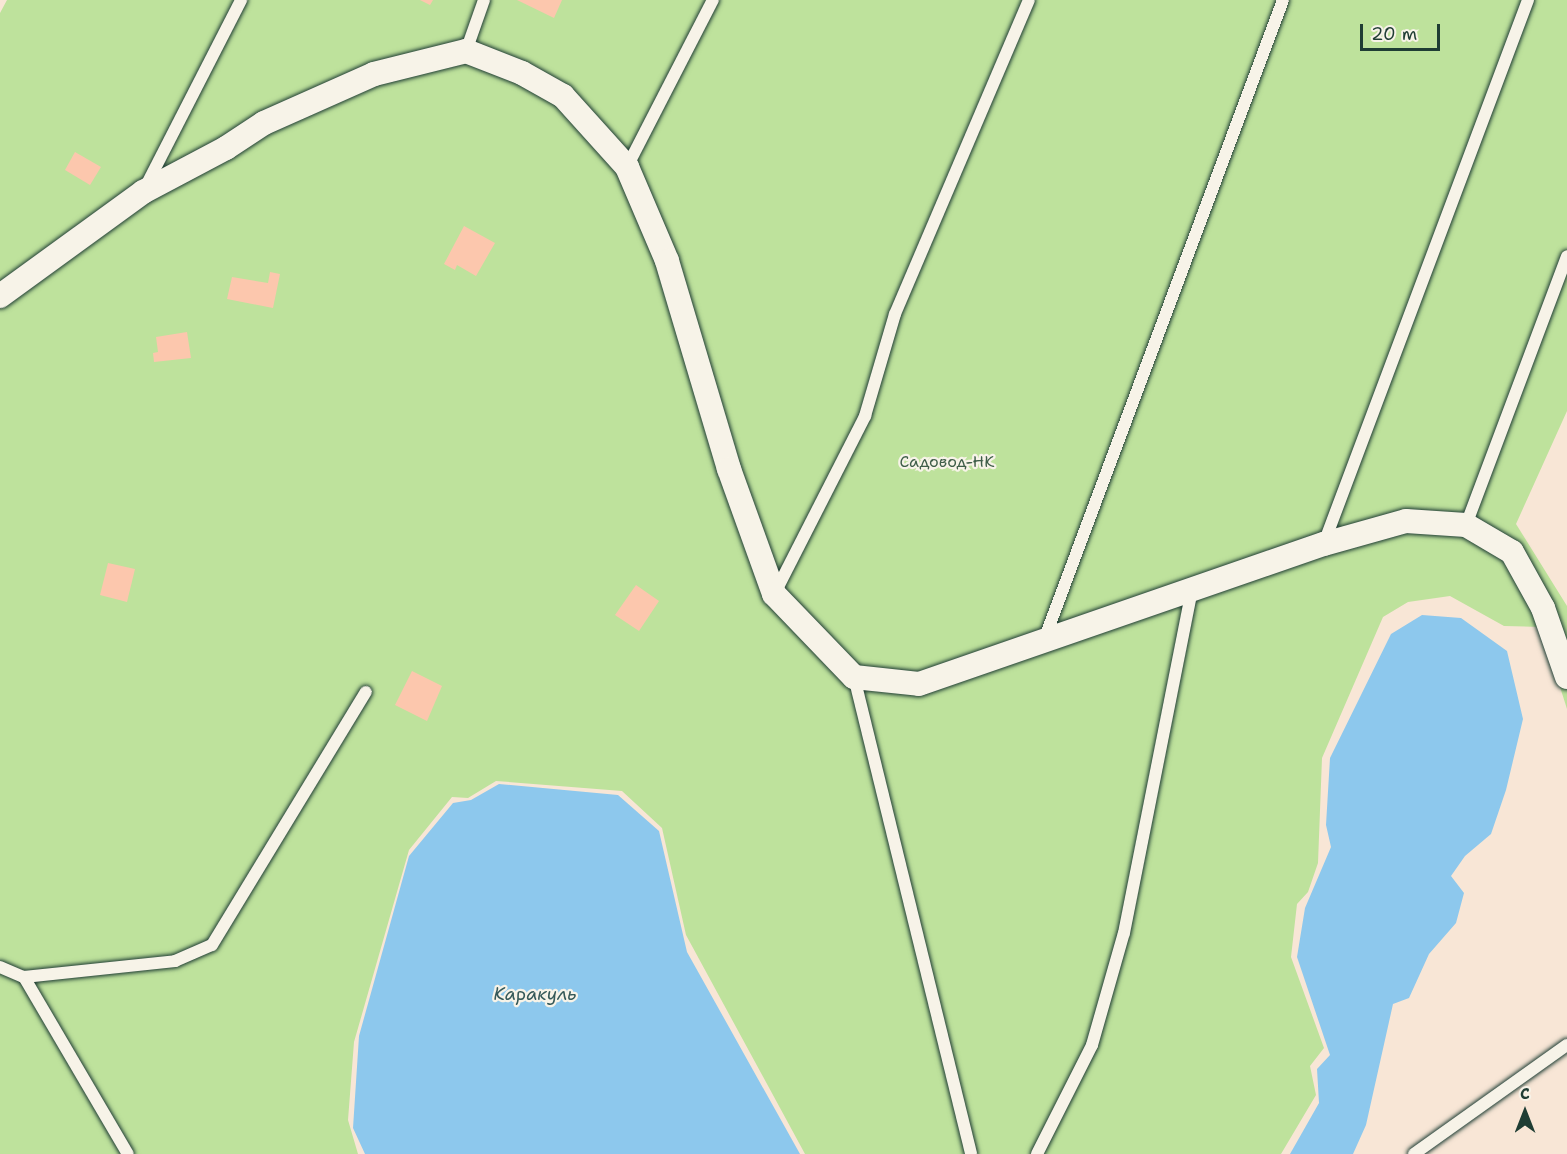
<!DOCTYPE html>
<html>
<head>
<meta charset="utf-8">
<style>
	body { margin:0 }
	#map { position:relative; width:1567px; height:1154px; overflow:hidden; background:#f8e6d6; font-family:"Shantell Sans",sans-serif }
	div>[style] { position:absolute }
	.green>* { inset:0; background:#bee29c }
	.water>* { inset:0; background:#8dc8ed }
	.building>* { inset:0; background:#fcc7ad }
	.roads { filter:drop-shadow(0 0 2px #1f3d34) drop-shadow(0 0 2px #1f3d34) }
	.lane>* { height:12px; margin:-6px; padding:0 6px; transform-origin:6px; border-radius:6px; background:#f7f3e8 }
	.street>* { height:24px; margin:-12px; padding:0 12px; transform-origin:12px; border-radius:12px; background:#f7f3e8 }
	span { translate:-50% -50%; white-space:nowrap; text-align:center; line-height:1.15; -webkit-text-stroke:4.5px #f7f3e8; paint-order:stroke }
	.park-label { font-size:16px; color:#3f5e49 }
	.water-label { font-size:18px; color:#355959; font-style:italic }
	.north { position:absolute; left:1495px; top:1082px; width:60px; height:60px; -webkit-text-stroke:4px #f7f3e8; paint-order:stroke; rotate:0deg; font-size:16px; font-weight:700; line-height:24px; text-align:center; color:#1f3d34 }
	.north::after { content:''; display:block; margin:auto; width:21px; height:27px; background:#1f3d34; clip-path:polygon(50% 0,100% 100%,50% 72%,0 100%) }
	.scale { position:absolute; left:1360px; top:24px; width:80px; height:27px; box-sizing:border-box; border:3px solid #1f3d34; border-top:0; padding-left:8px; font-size:18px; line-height:21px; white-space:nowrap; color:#1f3d34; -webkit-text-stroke:4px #f7f3e8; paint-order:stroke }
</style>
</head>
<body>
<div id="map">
	<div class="green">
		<div style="clip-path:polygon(7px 0,1567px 0,1567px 411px,1516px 524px,1567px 606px,1567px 709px,1541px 627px,1504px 626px,1450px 596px,1408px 602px,1383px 617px,1322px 758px,1318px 863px,1308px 892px,1297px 904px,1291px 957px,1324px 1048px,1310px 1066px,1316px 1095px,1281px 1154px,805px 1154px,686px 935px,662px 828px,622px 791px,496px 781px,468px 798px,452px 797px,409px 850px,354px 1042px,348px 1120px,358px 1154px,0 1154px,0 13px)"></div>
	</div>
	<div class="water">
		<div style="clip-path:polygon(1422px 615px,1461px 618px,1507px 651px,1523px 719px,1506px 790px,1491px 834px,1465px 856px,1451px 876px,1464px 893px,1456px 923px,1429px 954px,1409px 998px,1393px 1004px,1366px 1125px,1353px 1154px,1290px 1154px,1319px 1103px,1317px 1069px,1330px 1055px,1297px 957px,1305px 908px,1331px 847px,1326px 825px,1330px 758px,1391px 634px)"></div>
		<div style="clip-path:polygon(499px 784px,618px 795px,659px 831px,687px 952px,800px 1154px,365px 1154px,353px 1128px,359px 1036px,409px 856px,453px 803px,471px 800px)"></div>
	</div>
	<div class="building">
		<div style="clip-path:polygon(420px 0,433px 0,430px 5px)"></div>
		<div style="clip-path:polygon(517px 0,562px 0,554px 18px)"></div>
		<div style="clip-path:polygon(75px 152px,101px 167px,90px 185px,65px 170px)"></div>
		<div style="clip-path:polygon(464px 226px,495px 243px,476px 276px,457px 265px,455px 270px,444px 264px)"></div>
		<div style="clip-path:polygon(270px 272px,280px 274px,273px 308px,227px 299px,232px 277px,268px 283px)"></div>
		<div style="clip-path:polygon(187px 332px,191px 358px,154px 362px,153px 353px,158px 352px,156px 337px)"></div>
		<div style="clip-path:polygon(108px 563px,135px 569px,127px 602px,100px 595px)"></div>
		<div style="clip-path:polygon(636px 585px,659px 601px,639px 631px,615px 615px)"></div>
		<div style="clip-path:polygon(412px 671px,442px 686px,427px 721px,395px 705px)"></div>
	</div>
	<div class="roads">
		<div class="lane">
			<div style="left:466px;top:51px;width:54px;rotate:-70.6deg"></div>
			<div style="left:627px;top:167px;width:188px;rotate:-62.8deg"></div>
			<div style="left:146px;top:186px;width:209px;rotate:-62.9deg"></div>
			<div style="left:1466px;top:525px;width:287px;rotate:-69.4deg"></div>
			<div style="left:1324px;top:543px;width:580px;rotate:-69.41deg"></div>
			<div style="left:775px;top:593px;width:199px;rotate:-63deg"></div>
			<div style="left:865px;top:416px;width:106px;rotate:-73.6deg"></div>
			<div style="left:895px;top:314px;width:341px;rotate:-66.9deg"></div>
			<div style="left:1044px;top:640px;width:683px;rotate:-69.52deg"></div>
			<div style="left:854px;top:677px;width:491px;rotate:76.2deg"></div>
			<div style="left:0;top:967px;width:26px;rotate:23deg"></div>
			<div style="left:24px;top:977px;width:152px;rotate:-6deg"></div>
			<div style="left:175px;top:961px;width:40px;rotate:-23.4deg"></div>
			<div style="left:212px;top:945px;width:296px;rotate:-58.7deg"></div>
			<div style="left:24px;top:977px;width:205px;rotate:59.6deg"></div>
			<div style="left:1037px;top:1154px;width:122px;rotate:-63.2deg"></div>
			<div style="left:1092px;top:1045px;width:116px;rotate:-74.1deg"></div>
			<div style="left:1124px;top:933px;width:349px;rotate:-78.8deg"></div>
			<div style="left:1414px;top:1154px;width:188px;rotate:-35.5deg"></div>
		</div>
		<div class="street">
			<div style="left:0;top:296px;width:177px;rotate:-36deg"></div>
			<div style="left:143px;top:192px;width:94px;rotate:-27.9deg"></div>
			<div style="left:226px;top:148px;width:45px;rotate:-33.3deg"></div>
			<div style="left:264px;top:123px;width:120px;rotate:-24deg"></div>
			<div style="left:374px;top:74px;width:95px;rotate:-14deg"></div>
			<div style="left:466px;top:51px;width:60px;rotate:21.4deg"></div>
			<div style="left:522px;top:73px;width:47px;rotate:29.3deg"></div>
			<div style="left:563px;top:96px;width:96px;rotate:48deg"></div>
			<div style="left:627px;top:167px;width:102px;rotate:66.9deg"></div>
			<div style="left:667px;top:261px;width:217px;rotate:73.4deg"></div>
			<div style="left:729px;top:469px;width:133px;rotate:70.2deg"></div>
			<div style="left:774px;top:594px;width:115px;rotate:46.1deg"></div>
			<div style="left:854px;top:677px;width:65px;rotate:6.1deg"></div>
			<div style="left:919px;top:684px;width:429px;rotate:-19.1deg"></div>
			<div style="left:1324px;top:544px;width:85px;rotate:-15.7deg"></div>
			<div style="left:1406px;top:521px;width:60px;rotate:3.8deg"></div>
			<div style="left:1466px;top:525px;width:53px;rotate:30.4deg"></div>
			<div style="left:1512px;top:552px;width:64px;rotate:61deg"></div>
			<div style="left:1543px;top:608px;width:73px;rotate:70.8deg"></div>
		</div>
	</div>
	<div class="park-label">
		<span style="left:947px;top:462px">Садовод-НК</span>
	</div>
	<div class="water-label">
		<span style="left:535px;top:994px">Каракуль</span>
	</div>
	<div class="north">С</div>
	<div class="scale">20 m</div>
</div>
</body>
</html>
